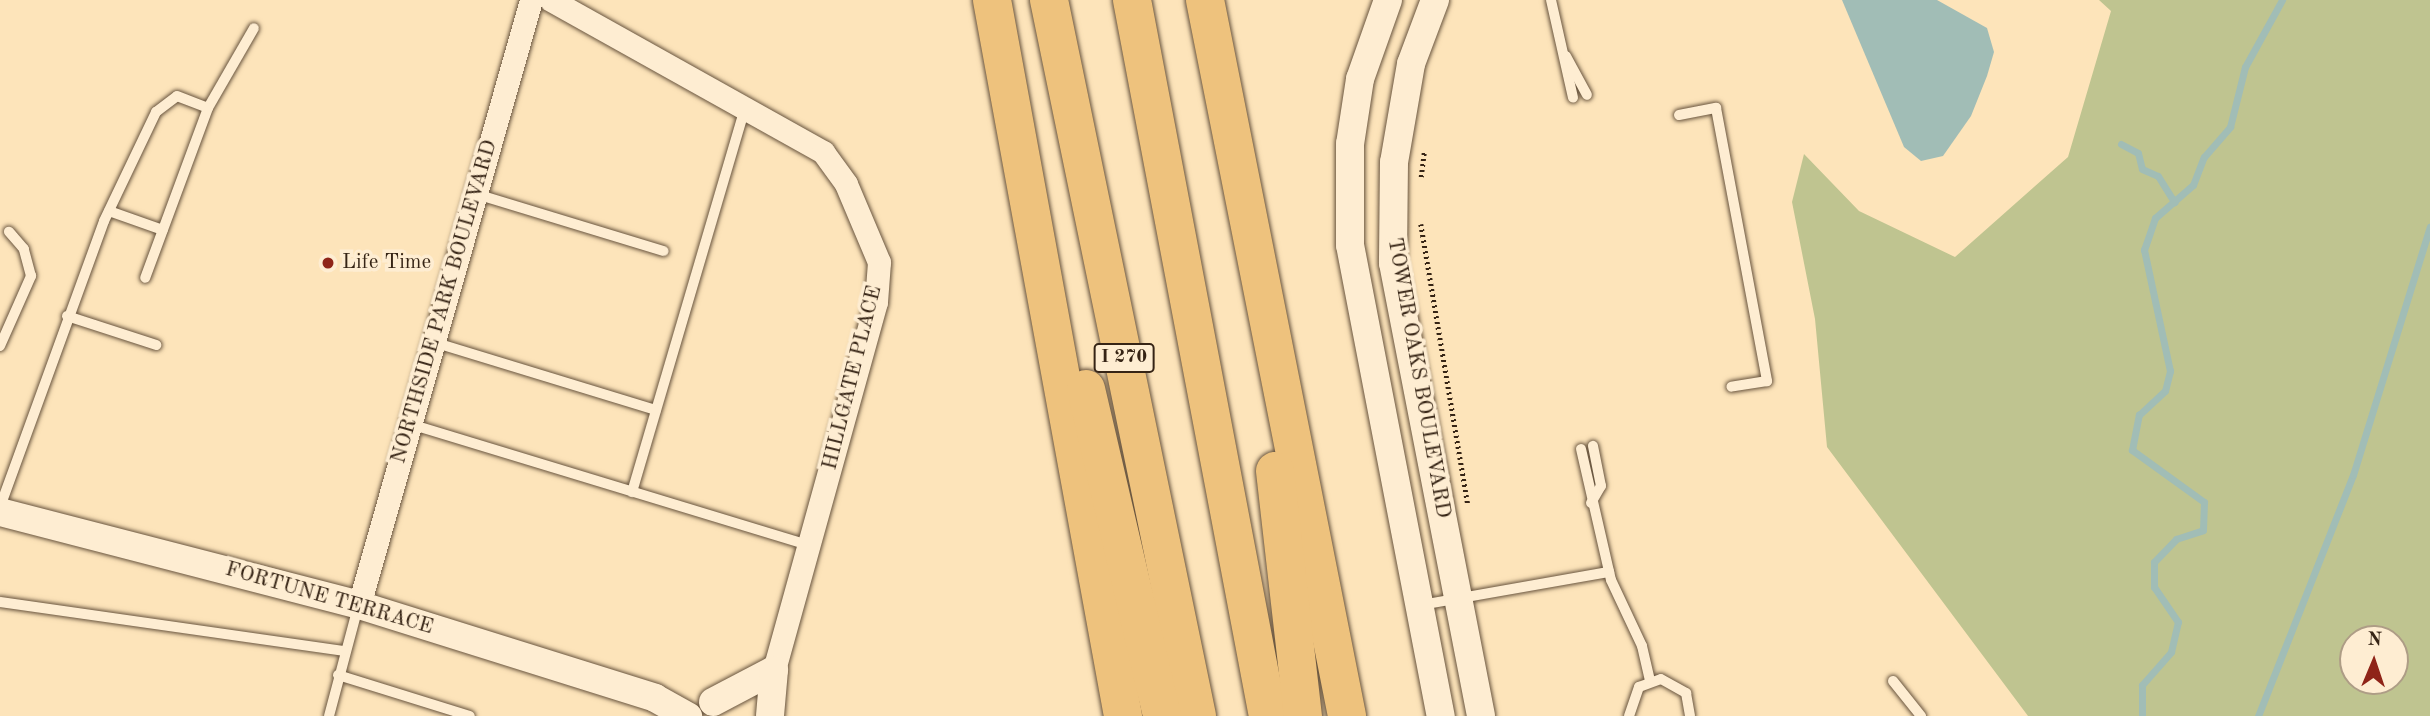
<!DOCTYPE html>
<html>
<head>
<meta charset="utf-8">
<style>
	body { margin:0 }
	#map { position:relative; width:2430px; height:716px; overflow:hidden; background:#fde4ba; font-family:"Old Standard TT",serif }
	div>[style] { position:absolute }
	.green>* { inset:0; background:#bfc490 }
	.water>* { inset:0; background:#a1bdb6 }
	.stream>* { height:7px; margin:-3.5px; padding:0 3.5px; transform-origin:3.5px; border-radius:3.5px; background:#a1bdb6 }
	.path>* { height:4.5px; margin-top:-2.25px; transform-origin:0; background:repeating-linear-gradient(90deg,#362415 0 2px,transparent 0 5.5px) }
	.roads { filter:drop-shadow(0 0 2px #68543e) drop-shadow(0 0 2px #68543e) }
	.service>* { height:10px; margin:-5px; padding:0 5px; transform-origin:5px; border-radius:5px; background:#feedd2 }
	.minor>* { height:23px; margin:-11.5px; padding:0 11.5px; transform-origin:11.5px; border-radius:11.5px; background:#feedd2 }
	.tertiary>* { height:28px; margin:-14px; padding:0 14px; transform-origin:14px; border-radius:14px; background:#feedd2 }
	.motorway>* { height:38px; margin:-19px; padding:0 19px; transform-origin:19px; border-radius:19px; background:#eec27d }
	.dots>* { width:19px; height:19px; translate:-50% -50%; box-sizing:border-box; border:4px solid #feedd2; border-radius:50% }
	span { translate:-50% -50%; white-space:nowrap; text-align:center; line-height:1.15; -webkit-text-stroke:7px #feedd2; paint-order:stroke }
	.shield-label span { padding:2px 5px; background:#feedd2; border:2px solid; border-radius:5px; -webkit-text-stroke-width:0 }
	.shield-label { font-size:19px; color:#362415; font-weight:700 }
	.poi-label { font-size:21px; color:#362415 }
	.left { translate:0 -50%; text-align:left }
	.street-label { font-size:21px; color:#362415 }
	.north { position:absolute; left:2339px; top:625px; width:70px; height:70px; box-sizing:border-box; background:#feedd2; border:2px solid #ae9d86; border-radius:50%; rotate:2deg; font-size:19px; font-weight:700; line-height:28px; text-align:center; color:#362415 }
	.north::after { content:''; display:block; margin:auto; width:24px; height:32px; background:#8f2418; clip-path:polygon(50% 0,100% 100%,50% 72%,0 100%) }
</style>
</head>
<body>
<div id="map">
	<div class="green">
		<div style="clip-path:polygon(evenodd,2099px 0,2430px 0,2430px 716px,2028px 716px,1827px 447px,1815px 319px,1792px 202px,1804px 154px,1859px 211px,1955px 257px,2068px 157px,2111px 11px,2099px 0,2353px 639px,2395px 639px,2395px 681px,2353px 681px,2353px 639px)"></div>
	</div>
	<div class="water">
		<div style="clip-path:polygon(1842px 0,1937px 0,1987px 28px,1994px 52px,1987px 76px,1971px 116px,1943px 156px,1921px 161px,1904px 147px)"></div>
	</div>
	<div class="stream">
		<div style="left:2121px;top:144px;width:19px;rotate:28deg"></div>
		<div style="left:2138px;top:153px;width:16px;rotate:76deg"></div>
		<div style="left:2142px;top:169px;width:17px;rotate:24deg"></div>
		<div style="left:2158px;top:176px;width:31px;rotate:58deg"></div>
		<div style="left:2142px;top:716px;width:31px;rotate:-90deg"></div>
		<div style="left:2142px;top:685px;width:44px;rotate:-48.7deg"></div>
		<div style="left:2171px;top:652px;width:31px;rotate:-77deg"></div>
		<div style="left:2178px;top:622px;width:42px;rotate:-124.4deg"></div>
		<div style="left:2154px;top:587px;width:25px;rotate:-90deg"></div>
		<div style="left:2154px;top:562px;width:32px;rotate:-46deg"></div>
		<div style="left:2176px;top:539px;width:28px;rotate:-18deg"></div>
		<div style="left:2203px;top:530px;width:28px;rotate:-88deg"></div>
		<div style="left:2204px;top:502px;width:89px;rotate:-144.2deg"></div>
		<div style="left:2132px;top:450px;width:36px;rotate:-79deg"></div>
		<div style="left:2139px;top:415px;width:35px;rotate:-43deg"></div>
		<div style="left:2165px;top:391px;width:21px;rotate:-76deg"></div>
		<div style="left:2170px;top:371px;width:124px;rotate:-102.1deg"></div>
		<div style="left:2144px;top:250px;width:34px;rotate:-71deg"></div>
		<div style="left:2155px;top:218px;width:50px;rotate:-41deg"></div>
		<div style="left:2193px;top:185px;width:30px;rotate:-69deg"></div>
		<div style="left:2204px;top:157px;width:40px;rotate:-49deg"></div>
		<div style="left:2230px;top:127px;width:62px;rotate:-76deg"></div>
		<div style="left:2245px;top:67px;width:77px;rotate:-61.1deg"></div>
		<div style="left:2258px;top:716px;width:259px;rotate:-68.5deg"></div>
		<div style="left:2353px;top:475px;width:260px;rotate:-72.8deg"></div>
	</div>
	<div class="path">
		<div style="left:1421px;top:177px;width:26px;rotate:-83deg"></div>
		<div style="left:1421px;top:224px;width:285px;rotate:80.5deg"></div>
	</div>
	<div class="roads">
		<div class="service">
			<div style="left:1551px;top:0;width:100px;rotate:77.3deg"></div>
			<div style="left:1566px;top:56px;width:44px;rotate:61.7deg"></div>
			<div style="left:208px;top:108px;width:92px;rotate:-60.1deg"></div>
			<div style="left:1679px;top:115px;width:38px;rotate:-11deg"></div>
			<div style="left:1716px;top:108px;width:278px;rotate:79.4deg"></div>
			<div style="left:1767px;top:381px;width:36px;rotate:171deg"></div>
			<div style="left:476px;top:194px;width:196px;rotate:16.9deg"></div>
			<div style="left:109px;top:211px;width:57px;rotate:19.4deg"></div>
			<div style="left:67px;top:316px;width:94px;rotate:18deg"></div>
			<div style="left:433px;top:342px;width:233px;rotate:17deg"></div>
			<div style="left:0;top:346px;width:77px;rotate:-66.1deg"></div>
			<div style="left:31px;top:276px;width:28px;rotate:-105deg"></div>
			<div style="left:24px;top:249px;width:23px;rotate:-131deg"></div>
			<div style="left:410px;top:424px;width:417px;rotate:16.9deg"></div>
			<div style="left:1581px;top:449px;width:134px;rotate:77.1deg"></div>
			<div style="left:1611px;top:580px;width:73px;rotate:64.8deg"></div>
			<div style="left:1642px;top:646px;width:36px;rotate:77deg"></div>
			<div style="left:632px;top:492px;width:400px;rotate:-73.6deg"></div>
			<div style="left:1591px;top:503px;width:20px;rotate:-60deg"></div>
			<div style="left:1601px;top:486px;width:41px;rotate:-101.3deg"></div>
			<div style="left:0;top:507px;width:304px;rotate:-70deg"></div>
			<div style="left:104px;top:221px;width:121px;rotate:-64.5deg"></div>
			<div style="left:156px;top:112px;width:26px;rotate:-37deg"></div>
			<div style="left:177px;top:96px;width:33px;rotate:21deg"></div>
			<div style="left:208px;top:108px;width:181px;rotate:110.3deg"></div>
			<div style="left:0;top:602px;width:347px;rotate:8.1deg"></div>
			<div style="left:1421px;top:605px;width:191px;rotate:-10deg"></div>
			<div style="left:338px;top:675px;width:138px;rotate:17.3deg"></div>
			<div style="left:1893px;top:681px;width:45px;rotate:51.3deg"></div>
			<div style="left:329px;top:716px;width:113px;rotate:-75.1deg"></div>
			<div style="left:1629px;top:716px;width:31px;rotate:-71deg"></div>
			<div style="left:1639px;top:687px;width:23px;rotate:-20deg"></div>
			<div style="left:1661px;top:679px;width:29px;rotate:29deg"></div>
			<div style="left:1686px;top:693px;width:23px;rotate:80deg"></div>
		</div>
		<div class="minor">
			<div style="left:551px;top:0;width:312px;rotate:29.2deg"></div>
			<div style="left:823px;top:152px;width:39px;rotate:54deg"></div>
			<div style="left:846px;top:184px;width:85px;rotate:67.1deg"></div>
			<div style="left:879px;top:262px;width:40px;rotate:94.3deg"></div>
			<div style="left:876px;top:302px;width:382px;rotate:105.5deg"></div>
			<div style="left:359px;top:605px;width:629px;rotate:-74.13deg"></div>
		</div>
		<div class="tertiary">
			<div style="left:1388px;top:0;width:84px;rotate:109.5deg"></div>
			<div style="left:1360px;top:79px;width:66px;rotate:98.7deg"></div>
			<div style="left:1350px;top:144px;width:101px;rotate:90deg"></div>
			<div style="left:1350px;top:245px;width:480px;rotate:79.1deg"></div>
			<div style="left:1435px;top:0;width:68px;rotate:110.6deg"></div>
			<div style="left:1411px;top:64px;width:99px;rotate:99.8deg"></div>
			<div style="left:1394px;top:162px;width:101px;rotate:90.6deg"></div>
			<div style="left:1393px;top:263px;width:461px;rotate:79deg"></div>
			<div style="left:0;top:512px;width:371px;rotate:14.5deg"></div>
			<div style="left:359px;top:605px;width:310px;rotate:17.4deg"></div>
			<div style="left:655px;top:698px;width:38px;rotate:29deg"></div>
			<div style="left:713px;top:702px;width:69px;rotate:-27.7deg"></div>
			<div style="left:774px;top:670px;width:46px;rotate:95deg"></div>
		</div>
		<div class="motorway">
			<div style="left:992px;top:0;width:728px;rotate:79.63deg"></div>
			<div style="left:1049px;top:0;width:731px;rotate:78.32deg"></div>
			<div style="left:1132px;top:0;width:729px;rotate:79.25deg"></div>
			<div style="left:1205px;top:0;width:730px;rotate:78.78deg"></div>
			<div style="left:1086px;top:389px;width:336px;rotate:76.9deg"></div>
			<div style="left:1275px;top:471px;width:247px;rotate:83.5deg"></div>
		</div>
	</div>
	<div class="dots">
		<div style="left:328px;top:263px;background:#8f2418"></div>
	</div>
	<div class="shield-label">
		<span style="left:1124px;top:358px">I 270</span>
	</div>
	<div class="poi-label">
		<span class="left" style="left:342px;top:263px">Life Time</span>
	</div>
	<div class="street-label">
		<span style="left:445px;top:302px;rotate:-74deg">NORTHSIDE PARK BOULEVARD</span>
		<span style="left:853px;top:378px;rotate:-76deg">HILLGATE PLACE</span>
		<span style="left:1418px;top:378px;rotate:80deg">TOWER OAKS BOULEVARD</span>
		<span style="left:329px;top:599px;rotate:16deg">FORTUNE TERRACE</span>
	</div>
	<div class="north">N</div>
</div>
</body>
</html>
